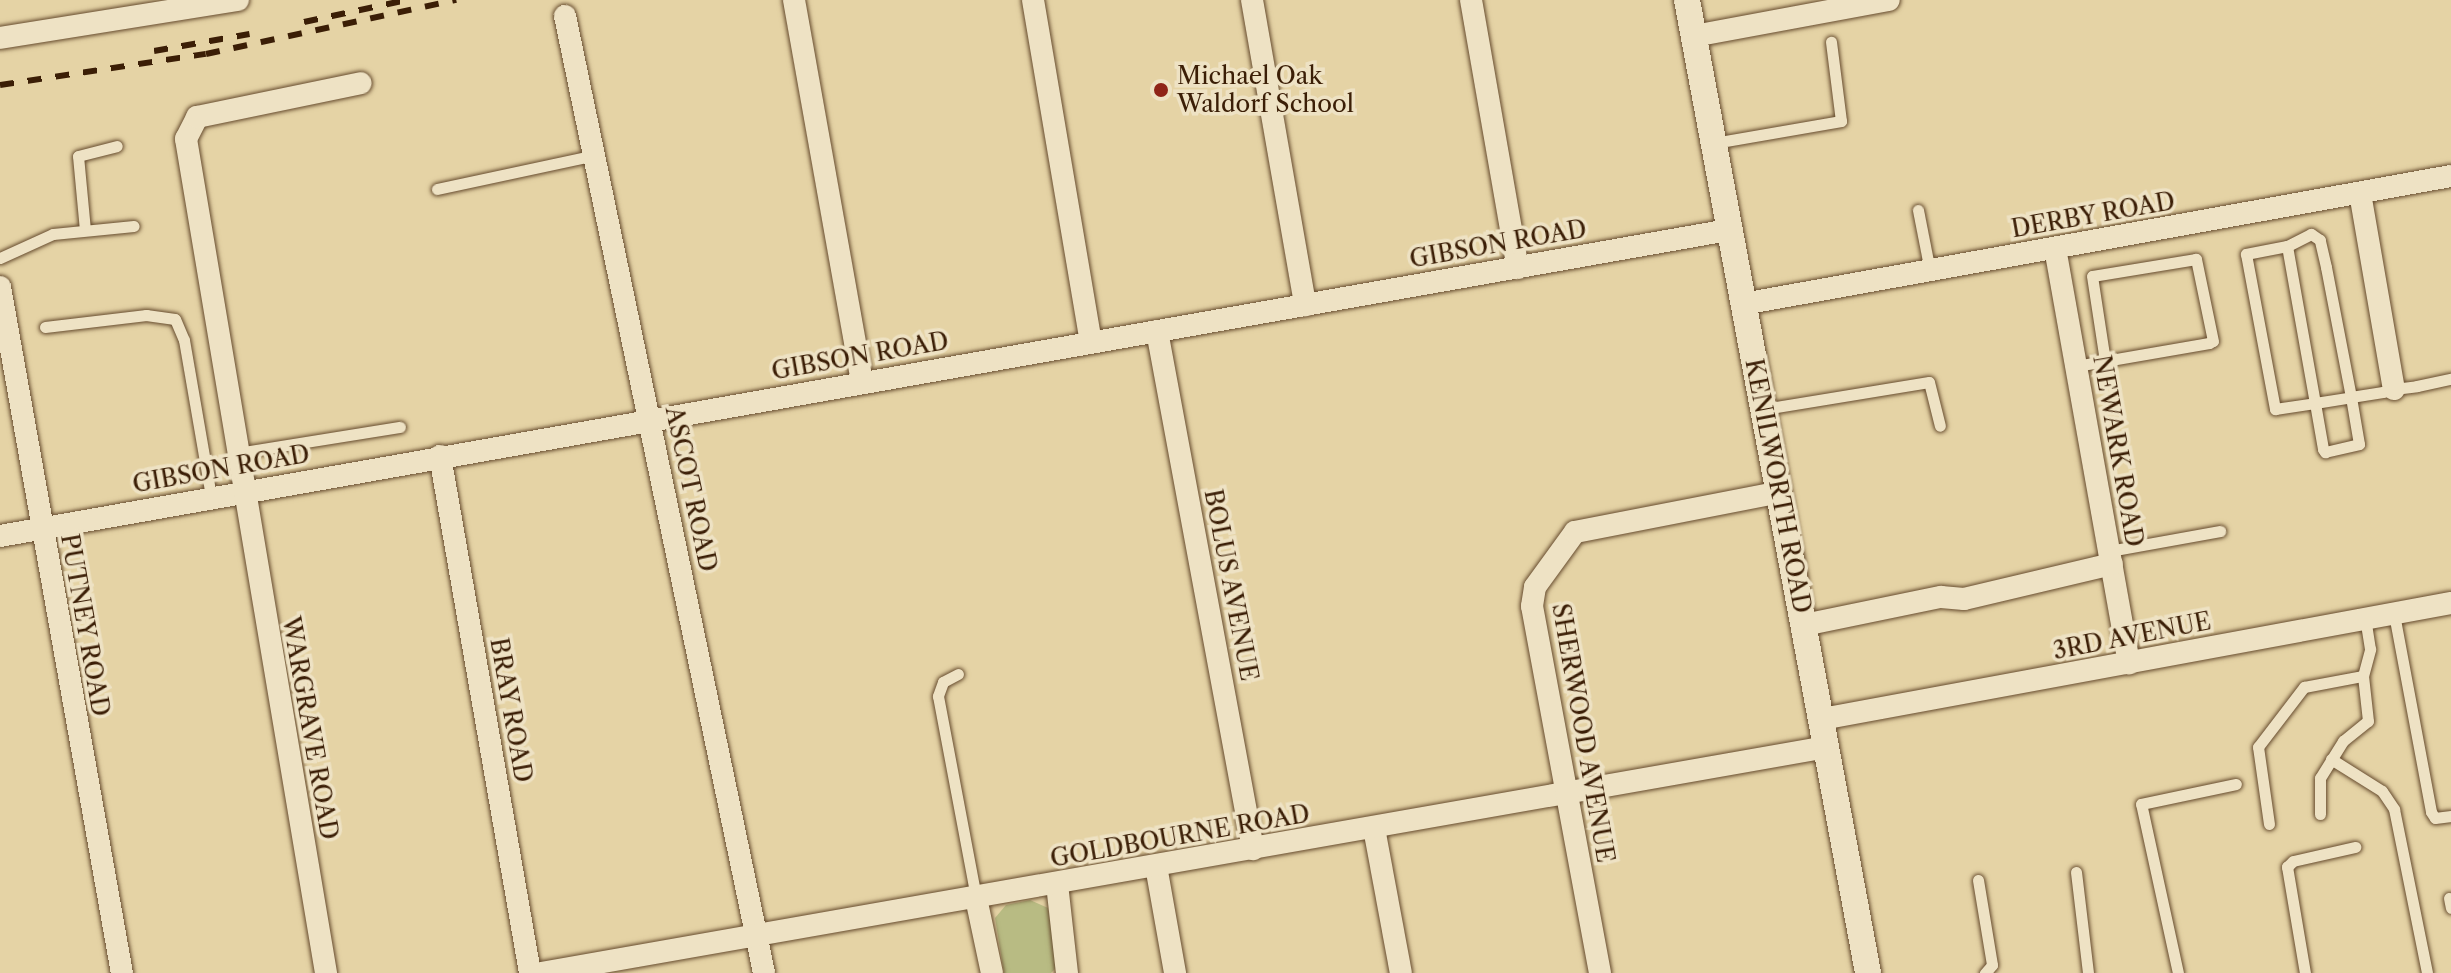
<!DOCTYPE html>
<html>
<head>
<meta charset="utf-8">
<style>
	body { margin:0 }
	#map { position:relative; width:2451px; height:973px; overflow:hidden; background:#e5d3a5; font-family:"Libre Caslon Text",serif }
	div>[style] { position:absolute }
	.green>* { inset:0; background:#b8bb83 }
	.roads { filter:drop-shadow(0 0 2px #664b2e) drop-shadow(0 0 2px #664b2e) }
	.service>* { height:11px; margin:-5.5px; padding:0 5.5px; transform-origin:5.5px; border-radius:5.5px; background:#eee2c4 }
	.minor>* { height:22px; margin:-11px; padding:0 11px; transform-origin:11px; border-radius:11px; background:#eee2c4 }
	.tertiary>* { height:26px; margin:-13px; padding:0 13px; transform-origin:13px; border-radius:13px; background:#eee2c4 }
	.rail>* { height:6px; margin-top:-3px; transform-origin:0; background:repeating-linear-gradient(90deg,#3b1e06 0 14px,transparent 0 28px) }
	.dots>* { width:22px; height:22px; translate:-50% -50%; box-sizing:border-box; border:4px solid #eee2c4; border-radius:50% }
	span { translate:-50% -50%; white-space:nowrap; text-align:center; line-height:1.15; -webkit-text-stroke:7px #eee2c4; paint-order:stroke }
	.poi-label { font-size:24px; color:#3b1e06 }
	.left { translate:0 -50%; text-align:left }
	.street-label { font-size:24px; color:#3b1e06 }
</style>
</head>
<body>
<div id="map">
	<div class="green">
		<div style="clip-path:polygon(1030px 900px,1048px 908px,1058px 966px,1051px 973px,1004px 973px,995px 918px,1006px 905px)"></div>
	</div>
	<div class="roads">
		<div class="service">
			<div style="left:1714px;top:143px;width:129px;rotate:-9.8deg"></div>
			<div style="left:1841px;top:121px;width:80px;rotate:-97.2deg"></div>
			<div style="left:437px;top:189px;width:162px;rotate:-12.1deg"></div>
			<div style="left:1918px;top:210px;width:62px;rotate:78.9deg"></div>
			<div style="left:85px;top:230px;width:74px;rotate:-95.4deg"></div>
			<div style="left:78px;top:156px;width:40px;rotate:-14.4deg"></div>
			<div style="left:2287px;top:246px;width:159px;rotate:79.9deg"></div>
			<div style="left:2315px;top:403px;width:47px;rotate:80.1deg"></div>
			<div style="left:2323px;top:449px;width:4px;rotate:56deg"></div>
			<div style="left:2325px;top:452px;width:35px;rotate:-13deg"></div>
			<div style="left:2359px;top:444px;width:48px;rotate:-99.7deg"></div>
			<div style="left:2351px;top:397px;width:132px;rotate:-100.9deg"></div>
			<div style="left:2326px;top:267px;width:28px;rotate:-103deg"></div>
			<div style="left:2320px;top:240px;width:11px;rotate:-146deg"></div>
			<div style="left:2311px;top:234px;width:27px;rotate:153deg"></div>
			<div style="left:2287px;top:246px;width:42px;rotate:169deg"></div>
			<div style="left:2246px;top:254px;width:158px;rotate:79.4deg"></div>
			<div style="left:2275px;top:409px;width:40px;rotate:-8.5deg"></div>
			<div style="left:2315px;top:403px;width:36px;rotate:-9deg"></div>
			<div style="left:2351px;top:397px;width:32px;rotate:-9deg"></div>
			<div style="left:2383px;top:392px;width:11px;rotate:-15deg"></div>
			<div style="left:2394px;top:389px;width:23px;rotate:-7deg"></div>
			<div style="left:2417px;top:386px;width:35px;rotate:-12deg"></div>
			<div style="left:0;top:258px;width:58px;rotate:-24.4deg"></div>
			<div style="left:53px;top:234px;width:81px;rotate:-5.6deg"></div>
			<div style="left:45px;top:327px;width:102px;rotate:-6.8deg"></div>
			<div style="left:146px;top:315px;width:29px;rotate:8deg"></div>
			<div style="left:175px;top:319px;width:23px;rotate:67deg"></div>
			<div style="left:184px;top:340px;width:159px;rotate:80.2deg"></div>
			<div style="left:2076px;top:366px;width:135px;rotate:-9.8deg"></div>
			<div style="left:2209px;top:343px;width:4px;rotate:-27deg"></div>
			<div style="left:2213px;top:341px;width:84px;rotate:-101.7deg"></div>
			<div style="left:2196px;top:259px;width:105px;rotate:170.7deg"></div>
			<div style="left:2092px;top:276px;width:86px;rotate:81.3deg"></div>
			<div style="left:1764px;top:409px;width:167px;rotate:-9.3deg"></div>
			<div style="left:1929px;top:382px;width:45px;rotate:76deg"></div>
			<div style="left:237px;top:453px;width:165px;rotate:-9.1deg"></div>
			<div style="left:2109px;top:551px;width:113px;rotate:-10.2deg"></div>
			<div style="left:2394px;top:614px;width:201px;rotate:79.4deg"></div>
			<div style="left:2431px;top:812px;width:7px;rotate:56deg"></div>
			<div style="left:2435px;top:818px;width:16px;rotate:-7deg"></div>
			<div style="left:958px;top:674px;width:17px;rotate:152deg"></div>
			<div style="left:943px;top:682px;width:15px;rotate:110deg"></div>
			<div style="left:938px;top:696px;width:206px;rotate:79.3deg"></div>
			<div style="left:2331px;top:759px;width:60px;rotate:32.1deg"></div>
			<div style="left:2382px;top:791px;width:22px;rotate:56deg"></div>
			<div style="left:2394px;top:809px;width:167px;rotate:78.6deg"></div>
			<div style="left:2320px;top:814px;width:36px;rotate:-90deg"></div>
			<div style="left:2320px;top:778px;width:44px;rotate:-58.1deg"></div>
			<div style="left:2343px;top:741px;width:32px;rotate:-39deg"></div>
			<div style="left:2368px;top:721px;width:45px;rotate:-96.3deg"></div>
			<div style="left:2363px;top:676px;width:28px;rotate:-75deg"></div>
			<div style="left:2370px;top:649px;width:30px;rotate:-99deg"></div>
			<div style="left:2269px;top:824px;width:78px;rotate:-98.1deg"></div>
			<div style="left:2258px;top:747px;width:76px;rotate:-52.5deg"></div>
			<div style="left:2304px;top:687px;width:60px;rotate:-10.6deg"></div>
			<div style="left:2076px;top:872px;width:102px;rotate:83.2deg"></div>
			<div style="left:1978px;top:880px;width:86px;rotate:80.6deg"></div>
			<div style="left:1992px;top:965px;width:11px;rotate:131deg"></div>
			<div style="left:2449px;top:898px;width:10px;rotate:79deg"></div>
			<div style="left:2178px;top:973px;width:173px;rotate:-102.3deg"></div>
			<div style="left:2141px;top:804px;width:97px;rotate:-11.9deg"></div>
			<div style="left:2305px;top:973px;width:108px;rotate:-99.6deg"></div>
			<div style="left:2287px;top:867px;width:8px;rotate:-45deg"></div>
			<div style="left:2293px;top:861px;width:64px;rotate:-12.7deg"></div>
		</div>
		<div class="minor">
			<div style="left:794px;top:0;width:388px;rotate:79.9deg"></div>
			<div style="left:1033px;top:0;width:347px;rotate:80.4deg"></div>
			<div style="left:1252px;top:0;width:310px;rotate:80.1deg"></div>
			<div style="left:1471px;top:0;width:272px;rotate:80.1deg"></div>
			<div style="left:565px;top:16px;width:977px;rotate:78.25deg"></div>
			<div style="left:1694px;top:36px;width:198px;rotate:-10.5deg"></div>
			<div style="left:0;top:38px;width:241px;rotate:-9.1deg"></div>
			<div style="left:2360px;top:193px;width:199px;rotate:80.2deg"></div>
			<div style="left:2055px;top:248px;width:422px;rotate:79.9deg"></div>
			<div style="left:0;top:287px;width:697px;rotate:79.92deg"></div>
			<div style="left:1743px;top:304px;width:719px;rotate:-10.25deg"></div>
			<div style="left:1157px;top:331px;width:527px;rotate:79.5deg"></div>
			<div style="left:440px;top:456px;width:525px;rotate:80.12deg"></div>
			<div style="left:0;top:536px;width:1756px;rotate:-10.04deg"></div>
			<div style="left:1804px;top:625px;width:140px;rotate:-11.6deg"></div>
			<div style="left:1941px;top:597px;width:23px;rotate:5deg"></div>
			<div style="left:1964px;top:599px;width:152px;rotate:-13.3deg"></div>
			<div style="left:1822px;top:719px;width:640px;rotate:-10.45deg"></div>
			<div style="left:1374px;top:828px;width:147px;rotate:79.5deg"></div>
			<div style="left:1156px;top:866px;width:109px;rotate:79.9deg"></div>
			<div style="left:1057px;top:884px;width:90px;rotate:83.6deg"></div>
			<div style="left:976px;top:898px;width:77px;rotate:78deg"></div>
			<div style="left:326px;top:973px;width:846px;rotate:-99.53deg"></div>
			<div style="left:186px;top:139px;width:25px;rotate:-63deg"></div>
			<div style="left:197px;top:117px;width:167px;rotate:-11.7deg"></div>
			<div style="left:541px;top:973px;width:1306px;rotate:-9.97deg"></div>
			<div style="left:1600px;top:973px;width:373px;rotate:-100.5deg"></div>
			<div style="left:1532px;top:606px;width:19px;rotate:-81deg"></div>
			<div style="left:1535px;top:587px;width:68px;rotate:-54deg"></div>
			<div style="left:1575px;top:532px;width:209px;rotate:-11deg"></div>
		</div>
		<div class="tertiary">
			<div style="left:1687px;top:0;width:990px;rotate:79.46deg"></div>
		</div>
	</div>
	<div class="rail">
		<div style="left:304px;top:22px;width:105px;rotate:-12.1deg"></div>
		<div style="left:154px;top:51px;width:97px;rotate:-10.1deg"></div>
		<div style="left:0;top:85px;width:208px;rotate:-8.6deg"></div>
		<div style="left:206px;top:54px;width:256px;rotate:-12.2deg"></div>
	</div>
	<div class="dots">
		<div style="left:1161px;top:90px;background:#8f2418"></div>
	</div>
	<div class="poi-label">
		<span class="left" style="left:1177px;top:90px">Michael Oak<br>Waldorf School</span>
	</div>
	<div class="street-label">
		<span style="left:2093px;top:215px;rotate:-10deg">DERBY ROAD</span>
		<span style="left:1498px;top:244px;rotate:-10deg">GIBSON ROAD</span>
		<span style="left:860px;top:356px;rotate:-10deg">GIBSON ROAD</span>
		<span style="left:2118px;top:451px;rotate:80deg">NEWARK ROAD</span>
		<span style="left:221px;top:469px;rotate:-10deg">GIBSON ROAD</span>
		<span style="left:1778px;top:486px;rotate:79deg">KENILWORTH ROAD</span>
		<span style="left:691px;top:489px;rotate:78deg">ASCOT ROAD</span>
		<span style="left:1231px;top:585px;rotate:79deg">BOLUS AVENUE</span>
		<span style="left:85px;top:625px;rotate:80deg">PUTNEY ROAD</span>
		<span style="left:2132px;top:636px;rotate:-11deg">3RD AVENUE</span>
		<span style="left:511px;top:710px;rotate:80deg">BRAY ROAD</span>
		<span style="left:310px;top:728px;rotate:80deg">WARGRAVE ROAD</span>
		<span style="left:1583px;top:733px;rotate:80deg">SHERWOOD AVENUE</span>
		<span style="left:1180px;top:836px;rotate:-10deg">GOLDBOURNE ROAD</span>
	</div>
</div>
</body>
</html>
